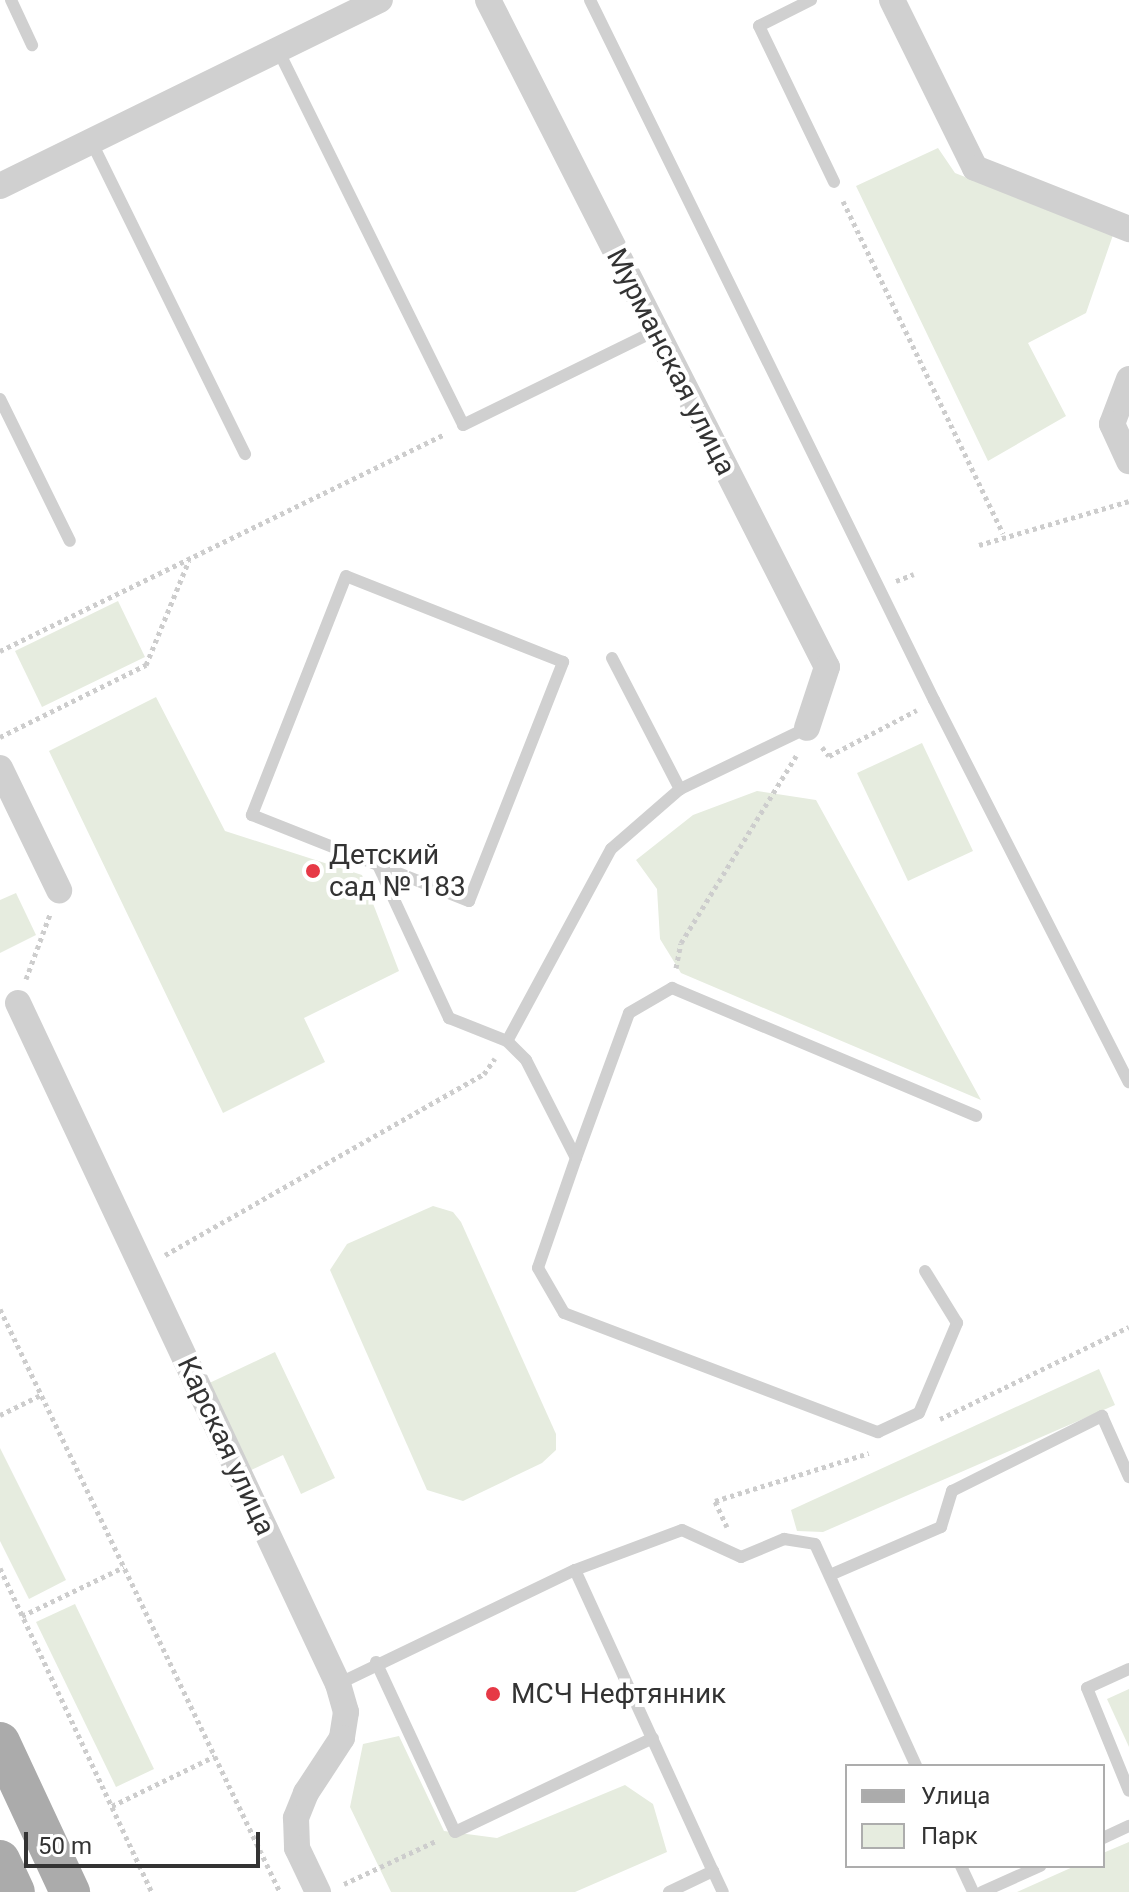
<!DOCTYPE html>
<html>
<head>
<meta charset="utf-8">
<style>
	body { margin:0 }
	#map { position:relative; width:1129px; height:1892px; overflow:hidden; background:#fff; font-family:Roboto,sans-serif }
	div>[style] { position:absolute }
	.green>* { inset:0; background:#e6ecdf }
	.path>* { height:5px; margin-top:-2.5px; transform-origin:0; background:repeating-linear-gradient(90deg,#cdcdcd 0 4px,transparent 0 8px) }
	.service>* { height:12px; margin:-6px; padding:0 6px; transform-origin:6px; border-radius:6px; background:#d0d0d0 }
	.minor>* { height:26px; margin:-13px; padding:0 13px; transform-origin:13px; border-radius:13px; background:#d0d0d0 }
	.primary>* { height:40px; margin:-20px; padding:0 20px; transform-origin:20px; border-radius:20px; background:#ababab }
	.dots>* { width:22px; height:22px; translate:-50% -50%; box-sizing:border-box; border:4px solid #fff; border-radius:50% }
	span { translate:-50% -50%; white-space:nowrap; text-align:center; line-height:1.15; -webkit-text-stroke:8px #fff; paint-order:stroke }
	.street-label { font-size:28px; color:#333 }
	.poi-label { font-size:28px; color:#333 }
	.left { translate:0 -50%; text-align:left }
	.legend { position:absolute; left:845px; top:1764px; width:260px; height:104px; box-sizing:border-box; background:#fff; border:2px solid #adadad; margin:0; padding:10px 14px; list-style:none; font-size:24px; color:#333 }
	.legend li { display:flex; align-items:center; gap:16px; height:40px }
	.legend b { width:40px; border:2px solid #adadad }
	.scale { position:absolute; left:24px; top:1832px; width:236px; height:36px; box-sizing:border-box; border:4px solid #333; border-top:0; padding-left:10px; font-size:24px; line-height:28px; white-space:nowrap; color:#333; -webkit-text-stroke:6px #fff; paint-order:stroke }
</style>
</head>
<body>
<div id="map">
	<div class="green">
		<div style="clip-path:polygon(938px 148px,955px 173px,1113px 235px,1086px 313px,1028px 343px,1066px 416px,988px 461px,856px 186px)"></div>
		<div style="clip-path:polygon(118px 601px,145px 657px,42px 707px,15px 651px)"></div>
		<div style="clip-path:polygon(156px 697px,225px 831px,362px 875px,399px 971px,304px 1018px,325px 1062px,223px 1113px,49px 751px)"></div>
		<div style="clip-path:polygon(922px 743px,973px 851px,908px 881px,857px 773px)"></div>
		<div style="clip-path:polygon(757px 791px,816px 800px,981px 1100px,681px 973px,660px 939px,657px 889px,636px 860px,693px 815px)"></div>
		<div style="clip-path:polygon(16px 893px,36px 935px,0 953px,0 900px)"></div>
		<div style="clip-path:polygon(433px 1206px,453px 1212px,461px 1222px,556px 1434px,556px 1450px,542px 1463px,463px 1501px,427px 1490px,330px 1270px,347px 1244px)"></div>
		<div style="clip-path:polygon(275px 1352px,335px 1478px,301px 1494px,283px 1455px,245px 1473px,203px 1386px)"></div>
		<div style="clip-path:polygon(1099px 1369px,1115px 1405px,823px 1532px,797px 1531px,791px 1510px)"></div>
		<div style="clip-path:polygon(0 1448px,66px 1580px,29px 1599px,0 1541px)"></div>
		<div style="clip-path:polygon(75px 1604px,154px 1769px,116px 1787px,36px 1622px)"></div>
		<div style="clip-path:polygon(1129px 1689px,1129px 1747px,1107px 1699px)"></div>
		<div style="clip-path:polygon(399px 1736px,444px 1831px,497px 1838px,625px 1785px,653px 1804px,667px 1852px,575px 1892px,391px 1892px,350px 1807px,363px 1744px)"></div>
		<div style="clip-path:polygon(1129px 1842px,1129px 1892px,1017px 1892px,1075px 1866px,1103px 1866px,1103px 1853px)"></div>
	</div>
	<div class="path">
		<div style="left:843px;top:201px;width:369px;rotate:64.3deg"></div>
		<div style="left:979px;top:545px;width:156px;rotate:-16.3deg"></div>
		<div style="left:896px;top:581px;width:19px;rotate:-21deg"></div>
		<div style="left:0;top:651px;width:495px;rotate:-26deg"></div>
		<div style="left:0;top:737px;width:163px;rotate:-26.3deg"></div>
		<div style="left:146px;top:665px;width:113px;rotate:-67.7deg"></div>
		<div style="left:822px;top:747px;width:11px;rotate:52deg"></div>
		<div style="left:829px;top:756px;width:99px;rotate:-27.6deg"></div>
		<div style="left:676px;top:968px;width:25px;rotate:-79deg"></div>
		<div style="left:681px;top:943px;width:220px;rotate:-58.4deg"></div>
		<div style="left:26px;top:979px;width:69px;rotate:-69.7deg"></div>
		<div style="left:165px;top:1255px;width:367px;rotate:-29.6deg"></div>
		<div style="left:484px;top:1074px;width:19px;rotate:-55deg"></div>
		<div style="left:0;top:1309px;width:647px;rotate:64.35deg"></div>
		<div style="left:0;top:1415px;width:46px;rotate:-26deg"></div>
		<div style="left:940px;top:1419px;width:210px;rotate:-26deg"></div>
		<div style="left:727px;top:1527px;width:29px;rotate:-115deg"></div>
		<div style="left:715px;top:1501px;width:161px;rotate:-17.3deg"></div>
		<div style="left:0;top:1568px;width:358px;rotate:64.9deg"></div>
		<div style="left:22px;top:1616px;width:113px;rotate:-25.7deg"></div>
		<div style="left:112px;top:1806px;width:114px;rotate:-25.9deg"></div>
		<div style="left:344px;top:1884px;width:102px;rotate:-25.1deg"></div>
	</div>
	<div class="service">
		<div style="left:11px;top:0;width:50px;rotate:65deg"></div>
		<div style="left:590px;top:0;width:780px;rotate:63.83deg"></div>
		<div style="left:934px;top:700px;width:429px;rotate:63deg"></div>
		<div style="left:811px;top:0;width:58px;rotate:153.4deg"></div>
		<div style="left:759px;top:26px;width:173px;rotate:64.3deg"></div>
		<div style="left:278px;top:50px;width:418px;rotate:63.7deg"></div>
		<div style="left:463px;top:425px;width:214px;rotate:-26.1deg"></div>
		<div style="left:91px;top:141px;width:349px;rotate:63.8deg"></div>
		<div style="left:0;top:399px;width:158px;rotate:63.8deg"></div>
		<div style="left:612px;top:658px;width:148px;rotate:62.6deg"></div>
		<div style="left:807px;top:728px;width:141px;rotate:154.3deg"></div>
		<div style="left:680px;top:789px;width:91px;rotate:139deg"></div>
		<div style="left:611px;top:849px;width:218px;rotate:118.4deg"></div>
		<div style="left:507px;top:1041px;width:27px;rotate:45deg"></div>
		<div style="left:526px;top:1060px;width:110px;rotate:63deg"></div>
		<div style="left:576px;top:1158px;width:116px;rotate:109.1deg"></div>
		<div style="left:538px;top:1268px;width:52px;rotate:60deg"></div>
		<div style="left:564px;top:1313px;width:336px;rotate:20.8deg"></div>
		<div style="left:878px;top:1432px;width:45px;rotate:-24.9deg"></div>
		<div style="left:919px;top:1413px;width:98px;rotate:-67.1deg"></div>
		<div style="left:957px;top:1323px;width:61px;rotate:-121.6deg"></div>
		<div style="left:378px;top:865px;width:98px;rotate:21.6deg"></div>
		<div style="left:469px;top:901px;width:257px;rotate:-68.5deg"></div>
		<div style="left:563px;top:662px;width:233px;rotate:-158.4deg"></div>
		<div style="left:346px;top:576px;width:257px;rotate:111.5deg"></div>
		<div style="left:252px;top:815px;width:136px;rotate:21.6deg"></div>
		<div style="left:378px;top:865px;width:169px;rotate:65.1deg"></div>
		<div style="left:449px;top:1018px;width:62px;rotate:21.6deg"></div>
		<div style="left:576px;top:1158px;width:154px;rotate:-69.9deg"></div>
		<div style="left:629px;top:1013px;width:50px;rotate:-30.2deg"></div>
		<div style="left:672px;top:988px;width:330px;rotate:22.8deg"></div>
		<div style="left:575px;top:1570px;width:114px;rotate:-20.5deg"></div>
		<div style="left:682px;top:1530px;width:65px;rotate:24.6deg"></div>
		<div style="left:741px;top:1557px;width:47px;rotate:-22.7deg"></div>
		<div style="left:784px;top:1539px;width:31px;rotate:9deg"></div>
		<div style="left:815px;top:1544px;width:244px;rotate:65.5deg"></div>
		<div style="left:830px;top:1575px;width:121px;rotate:-23.4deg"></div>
		<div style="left:941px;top:1527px;width:38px;rotate:-73deg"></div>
		<div style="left:952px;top:1491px;width:168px;rotate:-26.6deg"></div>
		<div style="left:1102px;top:1416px;width:67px;rotate:66.1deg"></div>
		<div style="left:376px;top:1662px;width:187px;rotate:65.1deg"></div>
		<div style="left:455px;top:1832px;width:219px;rotate:-25.4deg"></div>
		<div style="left:1129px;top:1669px;width:46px;rotate:155.7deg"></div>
		<div style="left:1087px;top:1688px;width:111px;rotate:67.8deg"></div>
		<div style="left:338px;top:1684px;width:263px;rotate:-25.7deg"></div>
		<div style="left:575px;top:1570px;width:331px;rotate:65.4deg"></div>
		<div style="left:1103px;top:1838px;width:29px;rotate:-25deg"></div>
		<div style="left:961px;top:1866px;width:29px;rotate:65deg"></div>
		<div style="left:669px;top:1892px;width:49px;rotate:-25.5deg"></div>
		<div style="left:713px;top:1871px;width:23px;rotate:65deg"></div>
		<div style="left:982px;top:1892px;width:64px;rotate:-24.1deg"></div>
	</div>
	<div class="minor">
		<div style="left:488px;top:0;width:748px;rotate:63.06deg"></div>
		<div style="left:827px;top:667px;width:64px;rotate:108.2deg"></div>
		<div style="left:892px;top:0;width:187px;rotate:63.7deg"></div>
		<div style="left:975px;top:168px;width:166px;rotate:21.6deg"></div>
		<div style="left:0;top:186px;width:423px;rotate:-26.1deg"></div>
		<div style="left:1129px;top:379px;width:48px;rotate:110.7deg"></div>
		<div style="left:1112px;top:424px;width:41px;rotate:65.3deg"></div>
		<div style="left:0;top:768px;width:136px;rotate:64.2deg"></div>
		<div style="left:18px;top:1003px;width:752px;rotate:64.83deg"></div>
		<div style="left:338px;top:1684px;width:29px;rotate:74deg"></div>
		<div style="left:346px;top:1712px;width:26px;rotate:99deg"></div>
		<div style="left:342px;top:1738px;width:66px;rotate:123.2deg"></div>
		<div style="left:306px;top:1793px;width:27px;rotate:112deg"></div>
		<div style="left:296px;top:1818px;width:30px;rotate:88deg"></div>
		<div style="left:297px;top:1848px;width:49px;rotate:64.5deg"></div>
	</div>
	<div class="primary">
		<div style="left:0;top:1742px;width:166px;rotate:65deg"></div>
		<div style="left:0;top:1860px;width:35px;rotate:65deg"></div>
	</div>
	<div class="dots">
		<div style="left:313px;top:871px;background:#e63946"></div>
		<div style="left:493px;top:1694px;background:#e63946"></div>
	</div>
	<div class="street-label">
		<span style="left:671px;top:362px;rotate:63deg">Мурманская улица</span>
		<span style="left:226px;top:1446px;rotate:65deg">Карская улица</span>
	</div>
	<div class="poi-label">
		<span class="left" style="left:329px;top:871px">Детский<br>сад № 183</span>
		<span class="left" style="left:511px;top:1694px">МСЧ Нефтянник</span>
	</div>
	<ul class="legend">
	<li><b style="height:10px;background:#ababab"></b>Улица</li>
	<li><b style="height:22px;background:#e6ecdf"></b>Парк</li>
	</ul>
	<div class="scale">50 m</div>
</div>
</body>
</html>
